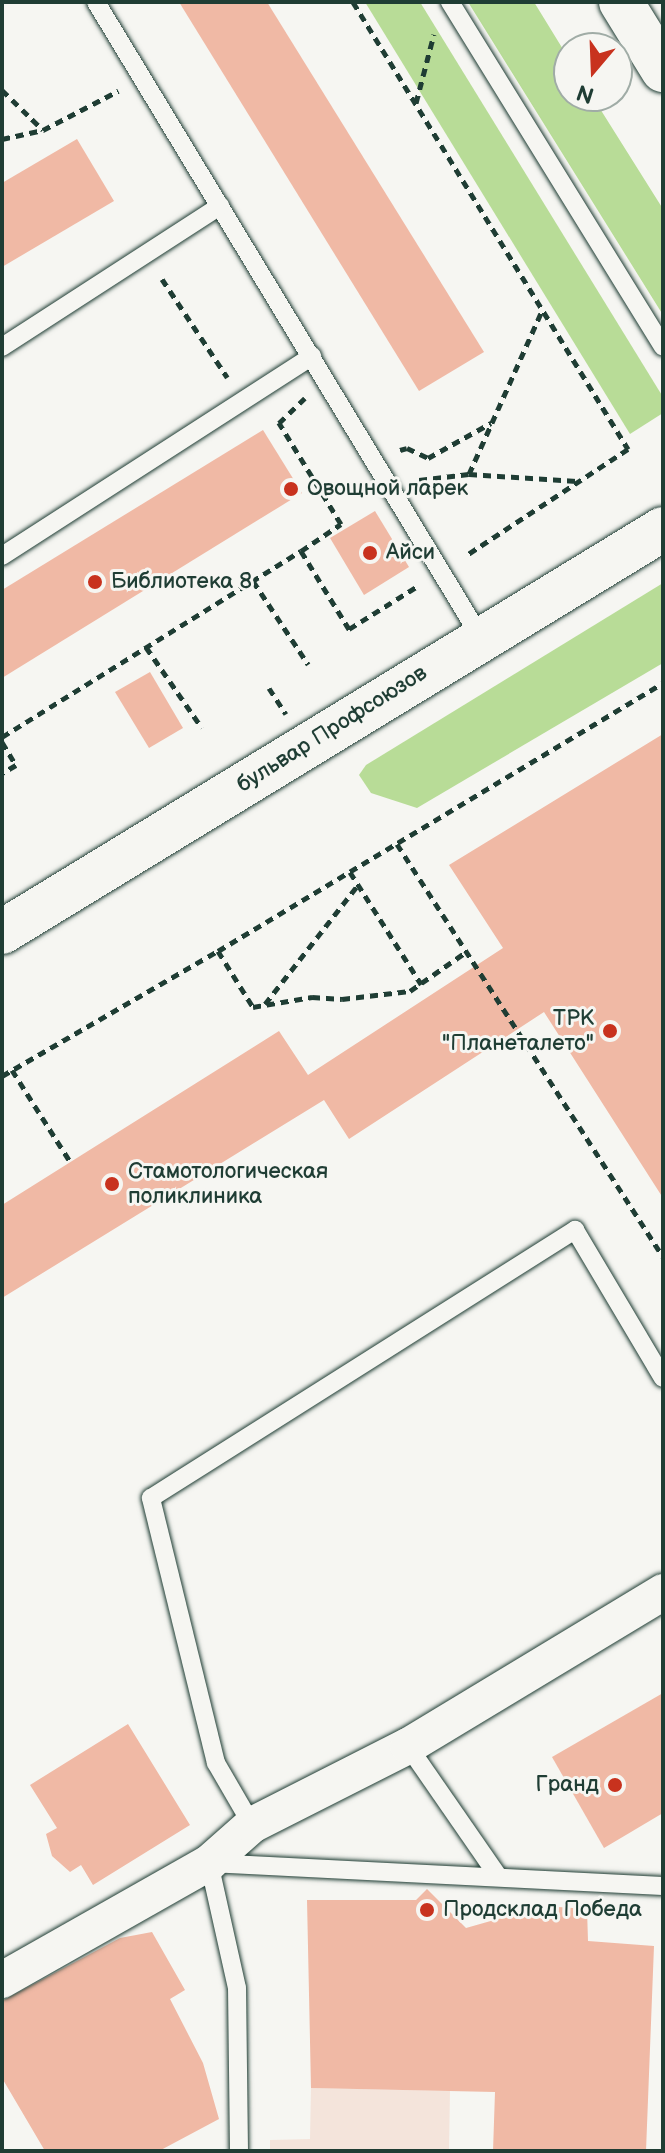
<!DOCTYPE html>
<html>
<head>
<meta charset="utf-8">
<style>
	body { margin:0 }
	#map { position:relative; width:665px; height:2153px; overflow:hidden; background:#f6f6f2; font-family:"Balsamiq Sans",sans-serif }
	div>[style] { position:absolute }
	.built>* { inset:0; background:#f4e4db }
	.green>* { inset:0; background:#b8dc97 }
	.building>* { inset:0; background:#f0b9a5 }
	.path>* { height:5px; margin-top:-2.5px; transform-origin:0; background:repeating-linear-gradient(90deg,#1f3d34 0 8px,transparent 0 14px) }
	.roads { filter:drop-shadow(0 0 2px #1f3d34) drop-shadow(0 0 2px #1f3d34) }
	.service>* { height:18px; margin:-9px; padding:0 9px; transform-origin:9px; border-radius:9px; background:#f6f6f2 }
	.minor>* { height:36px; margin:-18px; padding:0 18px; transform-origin:18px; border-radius:18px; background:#f6f6f2 }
	.tertiary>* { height:44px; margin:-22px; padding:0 22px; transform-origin:22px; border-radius:22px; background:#f6f6f2 }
	.dots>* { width:22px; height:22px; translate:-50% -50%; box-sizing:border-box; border:4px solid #f6f6f2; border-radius:50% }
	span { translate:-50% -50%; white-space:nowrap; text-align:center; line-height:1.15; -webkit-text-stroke:6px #f6f6f2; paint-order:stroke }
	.poi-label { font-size:22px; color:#1f3d34 }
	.left { translate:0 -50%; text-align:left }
	.right { translate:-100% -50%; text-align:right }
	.street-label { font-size:22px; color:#1f3d34 }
	.frame { position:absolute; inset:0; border:4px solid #1f3d34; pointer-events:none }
	.north { position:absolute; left:553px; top:32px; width:80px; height:80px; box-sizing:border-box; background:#f6f6f2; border:2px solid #a0aca6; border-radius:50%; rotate:199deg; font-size:22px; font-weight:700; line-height:32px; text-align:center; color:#1f3d34 }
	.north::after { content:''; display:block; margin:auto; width:28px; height:36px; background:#c8321e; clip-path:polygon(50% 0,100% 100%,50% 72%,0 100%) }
</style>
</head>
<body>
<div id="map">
	<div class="built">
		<div style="clip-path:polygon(311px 2088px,450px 2091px,449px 2151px,270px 2151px,270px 2140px,310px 2139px)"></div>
	</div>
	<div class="green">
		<div style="clip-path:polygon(365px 2px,420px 2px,663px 397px,663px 413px,630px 434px)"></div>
		<div style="clip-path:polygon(468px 2px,534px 2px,569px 59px,569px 96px,592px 96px,663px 209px,663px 315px)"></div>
		<div style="clip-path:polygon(663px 583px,663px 663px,417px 808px,371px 793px,359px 775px,366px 765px)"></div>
	</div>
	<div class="building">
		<div style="clip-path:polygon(179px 2px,267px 2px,484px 352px,419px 391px)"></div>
		<div style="clip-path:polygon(77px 139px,114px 201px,2px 267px,2px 183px)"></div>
		<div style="clip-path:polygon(263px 430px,302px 493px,2px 678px,2px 590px)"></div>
		<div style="clip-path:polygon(375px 511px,409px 567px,364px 595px,330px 538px)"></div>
		<div style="clip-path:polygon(150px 672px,183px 728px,149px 748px,115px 692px)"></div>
		<div style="clip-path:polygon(663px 734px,663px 1198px,544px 1012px,349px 1139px,324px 1100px,2px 1298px,2px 1205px,279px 1031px,308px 1075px,503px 948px,449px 865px)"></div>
		<div style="clip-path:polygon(663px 1693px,663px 1813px,604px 1848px,552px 1757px)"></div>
		<div style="clip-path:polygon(128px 1724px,190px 1825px,93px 1885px,81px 1865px,70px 1872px,52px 1856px,46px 1834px,57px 1828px,30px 1785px)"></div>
		<div style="clip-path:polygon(427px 1889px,466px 1928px,544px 1906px,587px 1909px,588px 1941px,654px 1946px,646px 2151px,493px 2151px,495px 2092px,311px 2088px,307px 1900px,416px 1900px)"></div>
		<div style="clip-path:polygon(152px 1932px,185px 1990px,170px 1999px,203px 2063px,219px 2119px,159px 2151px,45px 2151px,2px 2078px,2px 2001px,120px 1938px)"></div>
	</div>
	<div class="path">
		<div style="left:353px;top:2px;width:525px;rotate:58.4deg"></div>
		<div style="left:628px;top:449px;width:195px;rotate:146.7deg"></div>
		<div style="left:2px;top:90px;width:57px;rotate:44.3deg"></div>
		<div style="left:43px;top:130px;width:85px;rotate:-27.5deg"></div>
		<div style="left:416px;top:103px;width:71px;rotate:-75.4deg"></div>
		<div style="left:2px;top:139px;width:42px;rotate:-12.4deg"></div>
		<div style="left:162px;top:279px;width:118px;rotate:56.4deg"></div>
		<div style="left:400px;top:450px;width:7px;rotate:-16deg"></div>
		<div style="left:407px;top:448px;width:23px;rotate:25deg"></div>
		<div style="left:428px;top:458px;width:72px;rotate:-29.1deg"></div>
		<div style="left:469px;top:474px;width:179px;rotate:-65.9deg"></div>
		<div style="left:419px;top:480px;width:50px;rotate:-6.8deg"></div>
		<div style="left:469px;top:474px;width:108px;rotate:3.7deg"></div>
		<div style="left:301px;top:551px;width:48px;rotate:-34deg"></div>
		<div style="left:341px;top:524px;width:119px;rotate:-121.5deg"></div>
		<div style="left:279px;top:423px;width:36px;rotate:-44deg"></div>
		<div style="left:253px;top:581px;width:100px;rotate:56.5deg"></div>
		<div style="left:146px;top:647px;width:98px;rotate:55.3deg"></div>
		<div style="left:269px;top:688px;width:31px;rotate:57deg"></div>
		<div style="left:2px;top:737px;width:352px;rotate:-31.9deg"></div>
		<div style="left:301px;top:551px;width:92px;rotate:58.4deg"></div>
		<div style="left:349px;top:629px;width:79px;rotate:-32.1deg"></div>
		<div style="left:2px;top:742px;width:27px;rotate:59deg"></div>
		<div style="left:16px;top:765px;width:16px;rotate:150deg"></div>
		<div style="left:397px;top:844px;width:491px;rotate:57.2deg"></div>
		<div style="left:350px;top:872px;width:133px;rotate:57.6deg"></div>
		<div style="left:218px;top:951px;width:66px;rotate:58deg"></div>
		<div style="left:253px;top:1007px;width:60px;rotate:-9.6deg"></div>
		<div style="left:312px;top:997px;width:30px;rotate:4deg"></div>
		<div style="left:342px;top:999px;width:68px;rotate:-6.7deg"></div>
		<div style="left:410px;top:991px;width:68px;rotate:-34.9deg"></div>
		<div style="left:265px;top:1004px;width:151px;rotate:-52deg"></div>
		<div style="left:12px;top:1070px;width:110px;rotate:57.6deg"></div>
		<div style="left:2px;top:1076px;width:250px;rotate:-30.1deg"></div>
		<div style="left:218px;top:951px;width:519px;rotate:-31.06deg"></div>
	</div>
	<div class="roads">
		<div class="service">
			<div style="left:96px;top:2px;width:743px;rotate:58.81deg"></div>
			<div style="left:450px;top:2px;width:405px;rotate:58.3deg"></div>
			<div style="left:2px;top:347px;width:260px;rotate:-32.9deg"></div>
			<div style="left:2px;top:556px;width:369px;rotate:-32.8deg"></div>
			<div style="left:408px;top:1746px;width:158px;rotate:55.3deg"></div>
			<div style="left:252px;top:1825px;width:72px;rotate:-120.1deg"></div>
			<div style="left:216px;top:1763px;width:273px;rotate:-103.8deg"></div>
			<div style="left:151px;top:1498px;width:502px;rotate:-32.3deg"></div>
			<div style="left:575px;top:1230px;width:172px;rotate:59.3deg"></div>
			<div style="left:239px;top:2151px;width:163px;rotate:-90.7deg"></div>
			<div style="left:237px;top:1988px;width:128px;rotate:-102.6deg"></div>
			<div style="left:209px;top:1863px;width:455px;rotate:2.9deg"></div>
		</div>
		<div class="minor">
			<div style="left:2px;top:1980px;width:238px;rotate:-29.5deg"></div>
			<div style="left:209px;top:1863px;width:57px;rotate:-41.5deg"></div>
			<div style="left:252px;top:1825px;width:175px;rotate:-26.9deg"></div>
			<div style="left:408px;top:1746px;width:298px;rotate:-31.1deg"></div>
		</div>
		<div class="tertiary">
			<div style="left:621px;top:2px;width:80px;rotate:58.3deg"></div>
			<div style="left:2px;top:932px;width:774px;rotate:-31.37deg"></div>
		</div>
	</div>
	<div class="dots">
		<div style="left:291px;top:489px;background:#c8321e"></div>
		<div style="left:370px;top:553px;background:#c8321e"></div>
		<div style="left:95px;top:582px;background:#c8321e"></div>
		<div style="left:610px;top:1031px;background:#c8321e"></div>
		<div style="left:112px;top:1184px;background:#c8321e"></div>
		<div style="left:615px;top:1785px;background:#c8321e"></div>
		<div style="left:427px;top:1910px;background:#c8321e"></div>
	</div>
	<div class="poi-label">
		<span class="left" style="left:307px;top:489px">Овощной ларек</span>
		<span class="left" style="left:386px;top:553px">Айси</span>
		<span class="left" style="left:111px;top:582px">Библиотека 8</span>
		<span class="right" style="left:594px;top:1031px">ТРК<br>"Планеталето"</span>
		<span class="left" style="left:128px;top:1184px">Стамотологическая<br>поликлиника</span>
		<span class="right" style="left:599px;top:1785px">Гранд</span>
		<span class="left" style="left:443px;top:1910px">Продсклад Победа</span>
	</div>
	<div class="street-label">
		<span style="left:332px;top:729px;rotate:-32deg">бульвар Профсоюзов</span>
	</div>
	<div class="frame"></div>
	<div class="north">N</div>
</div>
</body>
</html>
